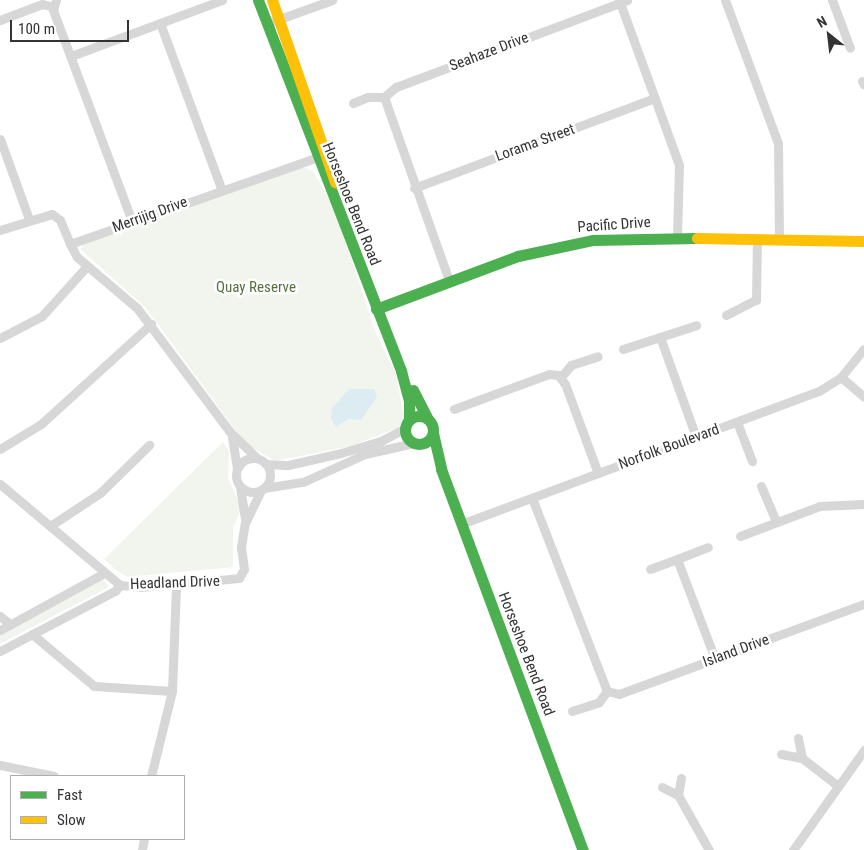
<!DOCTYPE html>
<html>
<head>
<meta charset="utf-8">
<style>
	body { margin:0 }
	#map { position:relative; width:864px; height:850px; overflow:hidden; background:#fff; font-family:"Roboto Condensed",sans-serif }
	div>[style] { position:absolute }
	.green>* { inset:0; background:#f1f5ed }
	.water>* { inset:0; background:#ddebf3 }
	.street>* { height:9px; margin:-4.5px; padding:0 4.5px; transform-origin:4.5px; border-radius:4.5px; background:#d7d7d7 }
	.street>.ring { margin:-4.5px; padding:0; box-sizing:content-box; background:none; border:9px solid #d7d7d7; border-radius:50% }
	.fast>* { height:11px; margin:-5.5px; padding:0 5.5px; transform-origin:5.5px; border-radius:5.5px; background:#4caf50 }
	.fast>.ring { margin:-5.5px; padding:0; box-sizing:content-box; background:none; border:11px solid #4caf50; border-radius:50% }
	.slow>* { height:11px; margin:-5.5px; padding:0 5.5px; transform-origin:5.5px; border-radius:5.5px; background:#ffc107 }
	span { translate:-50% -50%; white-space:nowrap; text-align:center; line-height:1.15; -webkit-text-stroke:5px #fff; paint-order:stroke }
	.street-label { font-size:15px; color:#333 }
	.park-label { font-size:15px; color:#56703f }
	.legend { position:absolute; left:10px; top:775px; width:175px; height:65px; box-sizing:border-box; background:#fff; border:1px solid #adadad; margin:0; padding:6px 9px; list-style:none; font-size:15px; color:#333 }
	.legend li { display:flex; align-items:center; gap:10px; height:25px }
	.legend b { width:25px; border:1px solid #adadad }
	.north { position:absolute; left:804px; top:10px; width:50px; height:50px; -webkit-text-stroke:4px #fff; paint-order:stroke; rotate:331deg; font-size:14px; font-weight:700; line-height:20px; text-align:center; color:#333 }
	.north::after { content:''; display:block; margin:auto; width:18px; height:22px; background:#333; clip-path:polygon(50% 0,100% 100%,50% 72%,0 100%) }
	.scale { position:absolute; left:10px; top:20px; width:119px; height:22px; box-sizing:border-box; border:2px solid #333; border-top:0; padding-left:6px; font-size:15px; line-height:18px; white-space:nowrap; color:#333; -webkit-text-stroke:4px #fff; paint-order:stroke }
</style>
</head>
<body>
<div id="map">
	<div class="green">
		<div style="clip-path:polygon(301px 167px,313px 171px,334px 208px,376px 333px,396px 374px,404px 419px,397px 428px,351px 446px,275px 461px,245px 443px,145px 307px,80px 249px,84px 244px)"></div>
		<div style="clip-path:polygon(223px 442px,229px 451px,228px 478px,241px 508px,233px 529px,233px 567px,128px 577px,117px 571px,104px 559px)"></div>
		<div style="clip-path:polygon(103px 578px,109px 587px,0 644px,0 633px)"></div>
	</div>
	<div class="water">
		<div style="clip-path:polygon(349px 389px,374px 389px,377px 397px,361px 420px,348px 419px,336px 427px,331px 418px,332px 408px)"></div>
	</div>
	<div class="street">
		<div style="left:56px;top:0;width:10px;rotate:107deg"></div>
		<div style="left:53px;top:10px;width:225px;rotate:69.5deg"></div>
		<div style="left:619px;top:0;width:176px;rotate:70deg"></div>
		<div style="left:679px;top:165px;width:72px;rotate:91.6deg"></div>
		<div style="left:725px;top:0;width:153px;rotate:69.7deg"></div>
		<div style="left:778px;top:143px;width:96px;rotate:89.4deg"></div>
		<div style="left:832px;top:0;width:51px;rotate:69.4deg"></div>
		<div style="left:0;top:20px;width:45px;rotate:-20.9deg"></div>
		<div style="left:42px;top:4px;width:12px;rotate:14deg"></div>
		<div style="left:274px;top:21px;width:62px;rotate:-19.9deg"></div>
		<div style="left:160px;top:23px;width:176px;rotate:69.7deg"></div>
		<div style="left:71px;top:56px;width:161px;rotate:-20.3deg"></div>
		<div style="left:862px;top:81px;width:4px;rotate:63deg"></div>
		<div style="left:384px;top:97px;width:195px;rotate:70.5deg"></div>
		<div style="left:353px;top:103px;width:16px;rotate:-22deg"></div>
		<div style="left:368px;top:97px;width:16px"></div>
		<div style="left:384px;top:97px;width:16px;rotate:-40deg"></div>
		<div style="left:396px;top:87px;width:247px;rotate:-20.6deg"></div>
		<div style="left:0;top:139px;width:85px;rotate:70.1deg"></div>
		<div style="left:414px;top:188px;width:257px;rotate:-20.5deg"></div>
		<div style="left:0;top:230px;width:54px;rotate:-17.1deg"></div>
		<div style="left:52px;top:214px;width:10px;rotate:37deg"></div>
		<div style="left:60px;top:220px;width:26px;rotate:67deg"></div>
		<div style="left:70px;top:244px;width:269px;rotate:-19.3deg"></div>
		<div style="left:70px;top:244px;width:15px;rotate:62deg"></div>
		<div style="left:77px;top:257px;width:79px;rotate:40.4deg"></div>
		<div style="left:137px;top:308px;width:155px;rotate:53.1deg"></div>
		<div style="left:230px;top:432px;width:37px;rotate:44deg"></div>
		<div style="left:726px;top:315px;width:34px;rotate:-27deg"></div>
		<div style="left:756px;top:300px;width:61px;rotate:-89.1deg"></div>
		<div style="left:660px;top:337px;width:38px;rotate:-18deg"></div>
		<div style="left:0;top:338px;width:47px;rotate:-27.6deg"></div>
		<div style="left:42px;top:316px;width:67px;rotate:-48deg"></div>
		<div style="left:623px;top:349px;width:39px;rotate:-18deg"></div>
		<div style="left:660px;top:337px;width:106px;rotate:70.2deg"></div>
		<div style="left:561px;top:377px;width:16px;rotate:-50deg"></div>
		<div style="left:571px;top:365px;width:28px;rotate:-18deg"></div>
		<div style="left:841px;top:377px;width:30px;rotate:41deg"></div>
		<div style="left:454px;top:409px;width:101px;rotate:-20.2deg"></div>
		<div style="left:549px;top:374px;width:9px;rotate:6deg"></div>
		<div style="left:558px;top:375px;width:11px;rotate:52deg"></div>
		<div style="left:565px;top:384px;width:95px;rotate:69.7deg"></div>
		<div style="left:737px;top:422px;width:42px;rotate:69deg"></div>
		<div style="left:232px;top:437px;width:31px;rotate:81deg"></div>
		<div style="left:0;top:449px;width:48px;rotate:-31.4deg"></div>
		<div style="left:41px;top:424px;width:149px;rotate:-42.3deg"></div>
		<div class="ring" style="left:236px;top:458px;width:25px;height:25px"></div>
		<div style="left:266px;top:464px;width:22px;rotate:3deg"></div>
		<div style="left:288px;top:465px;width:54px;rotate:-12.8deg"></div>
		<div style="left:341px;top:453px;width:42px;rotate:-16.7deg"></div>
		<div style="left:381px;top:441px;width:27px;rotate:-28deg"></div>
		<div style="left:0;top:484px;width:157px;rotate:40.1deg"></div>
		<div style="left:120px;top:585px;width:21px;rotate:5deg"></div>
		<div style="left:141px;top:587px;width:98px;rotate:-5.2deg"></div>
		<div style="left:239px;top:578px;width:10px;rotate:-61deg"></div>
		<div style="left:244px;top:569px;width:22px;rotate:-98deg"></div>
		<div style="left:241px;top:547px;width:24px;rotate:-81deg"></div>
		<div style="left:245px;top:523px;width:37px;rotate:-64deg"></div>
		<div style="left:761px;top:486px;width:39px;rotate:67deg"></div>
		<div style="left:240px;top:487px;width:31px;rotate:81deg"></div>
		<div style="left:264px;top:488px;width:39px;rotate:-9deg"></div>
		<div style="left:303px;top:482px;width:68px;rotate:-24.3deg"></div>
		<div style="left:365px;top:454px;width:50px;rotate:-12.7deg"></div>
		<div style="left:532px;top:498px;width:207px;rotate:68.8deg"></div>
		<div style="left:461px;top:524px;width:382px;rotate:-20.4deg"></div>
		<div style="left:819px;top:391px;width:26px;rotate:-32deg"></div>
		<div style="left:841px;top:377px;width:36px;rotate:-51deg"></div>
		<div style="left:50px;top:526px;width:60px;rotate:-33.4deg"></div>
		<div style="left:100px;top:493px;width:69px;rotate:-44.4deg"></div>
		<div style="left:740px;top:536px;width:85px;rotate:-20.6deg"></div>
		<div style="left:820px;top:506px;width:44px;rotate:-2.6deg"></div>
		<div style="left:677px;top:559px;width:33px;rotate:-21deg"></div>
		<div style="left:650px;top:569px;width:29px;rotate:-20deg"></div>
		<div style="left:677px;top:559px;width:107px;rotate:69.2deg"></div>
		<div style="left:0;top:616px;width:13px;rotate:39deg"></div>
		<div style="left:0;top:630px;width:119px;rotate:-28.7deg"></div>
		<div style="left:32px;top:634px;width:81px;rotate:40deg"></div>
		<div style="left:94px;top:686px;width:78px;rotate:3.7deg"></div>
		<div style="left:0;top:651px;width:130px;rotate:-27.6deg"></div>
		<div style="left:115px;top:591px;width:8px;rotate:-50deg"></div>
		<div style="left:572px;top:711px;width:28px;rotate:-18deg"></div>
		<div style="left:599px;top:702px;width:14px;rotate:-54deg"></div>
		<div style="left:607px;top:691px;width:12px;rotate:14deg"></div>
		<div style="left:619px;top:694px;width:261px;rotate:-20.2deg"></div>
		<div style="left:798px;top:738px;width:20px;rotate:79deg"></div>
		<div style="left:802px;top:758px;width:46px;rotate:37.9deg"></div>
		<div style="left:781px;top:754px;width:21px;rotate:11deg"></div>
		<div style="left:0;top:765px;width:55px;rotate:11.5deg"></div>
		<div style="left:151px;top:776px;width:88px;rotate:-76.1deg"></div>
		<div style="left:172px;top:691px;width:106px;rotate:-87.8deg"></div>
		<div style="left:681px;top:778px;width:17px;rotate:100deg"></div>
		<div style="left:678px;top:795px;width:63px;rotate:60.6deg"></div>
		<div style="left:662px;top:787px;width:18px;rotate:27deg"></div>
		<div style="left:142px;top:850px;width:11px;rotate:-80deg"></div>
		<div style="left:793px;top:850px;width:123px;rotate:-54.6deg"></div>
	</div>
	<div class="fast">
		<div style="left:258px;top:0;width:398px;rotate:68.9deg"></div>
		<div style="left:401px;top:371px;width:31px;rotate:75deg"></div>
		<div style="left:409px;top:401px;width:19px;rotate:90deg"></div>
		<div style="left:376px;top:309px;width:152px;rotate:-20.5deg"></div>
		<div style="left:518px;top:256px;width:77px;rotate:-12deg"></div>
		<div style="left:593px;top:240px;width:104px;rotate:-1.1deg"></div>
		<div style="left:413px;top:390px;width:31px;rotate:63deg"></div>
		<div class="ring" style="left:405px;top:416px;width:17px;height:17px"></div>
		<div style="left:433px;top:433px;width:37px;rotate:77deg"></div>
		<div style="left:441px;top:469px;width:407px;rotate:69.6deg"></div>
	</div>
	<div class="slow">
		<div style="left:272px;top:0;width:193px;rotate:70.9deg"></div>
		<div style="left:697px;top:238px;width:167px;rotate:1deg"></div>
	</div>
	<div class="street-label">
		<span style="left:489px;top:52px;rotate:-21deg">Seahaze Drive</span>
		<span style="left:535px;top:143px;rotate:-20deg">Lorama Street</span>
		<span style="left:351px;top:204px;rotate:68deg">Horseshoe Bend Road</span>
		<span style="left:150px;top:215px;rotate:-20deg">Merrijig Drive</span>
		<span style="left:614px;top:225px;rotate:-4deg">Pacific Drive</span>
		<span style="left:669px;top:447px;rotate:-20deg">Norfolk Boulevard</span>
		<span style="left:175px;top:583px;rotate:-2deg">Headland Drive</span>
		<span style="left:736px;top:651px;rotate:-20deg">Island Drive</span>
		<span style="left:526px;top:654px;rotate:69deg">Horseshoe Bend Road</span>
	</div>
	<div class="park-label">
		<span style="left:256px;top:288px">Quay Reserve</span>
	</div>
	<ul class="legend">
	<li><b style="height:6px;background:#4caf50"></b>Fast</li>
	<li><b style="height:6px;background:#ffc107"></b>Slow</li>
	</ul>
	<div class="north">N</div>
	<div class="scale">100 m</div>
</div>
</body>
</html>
